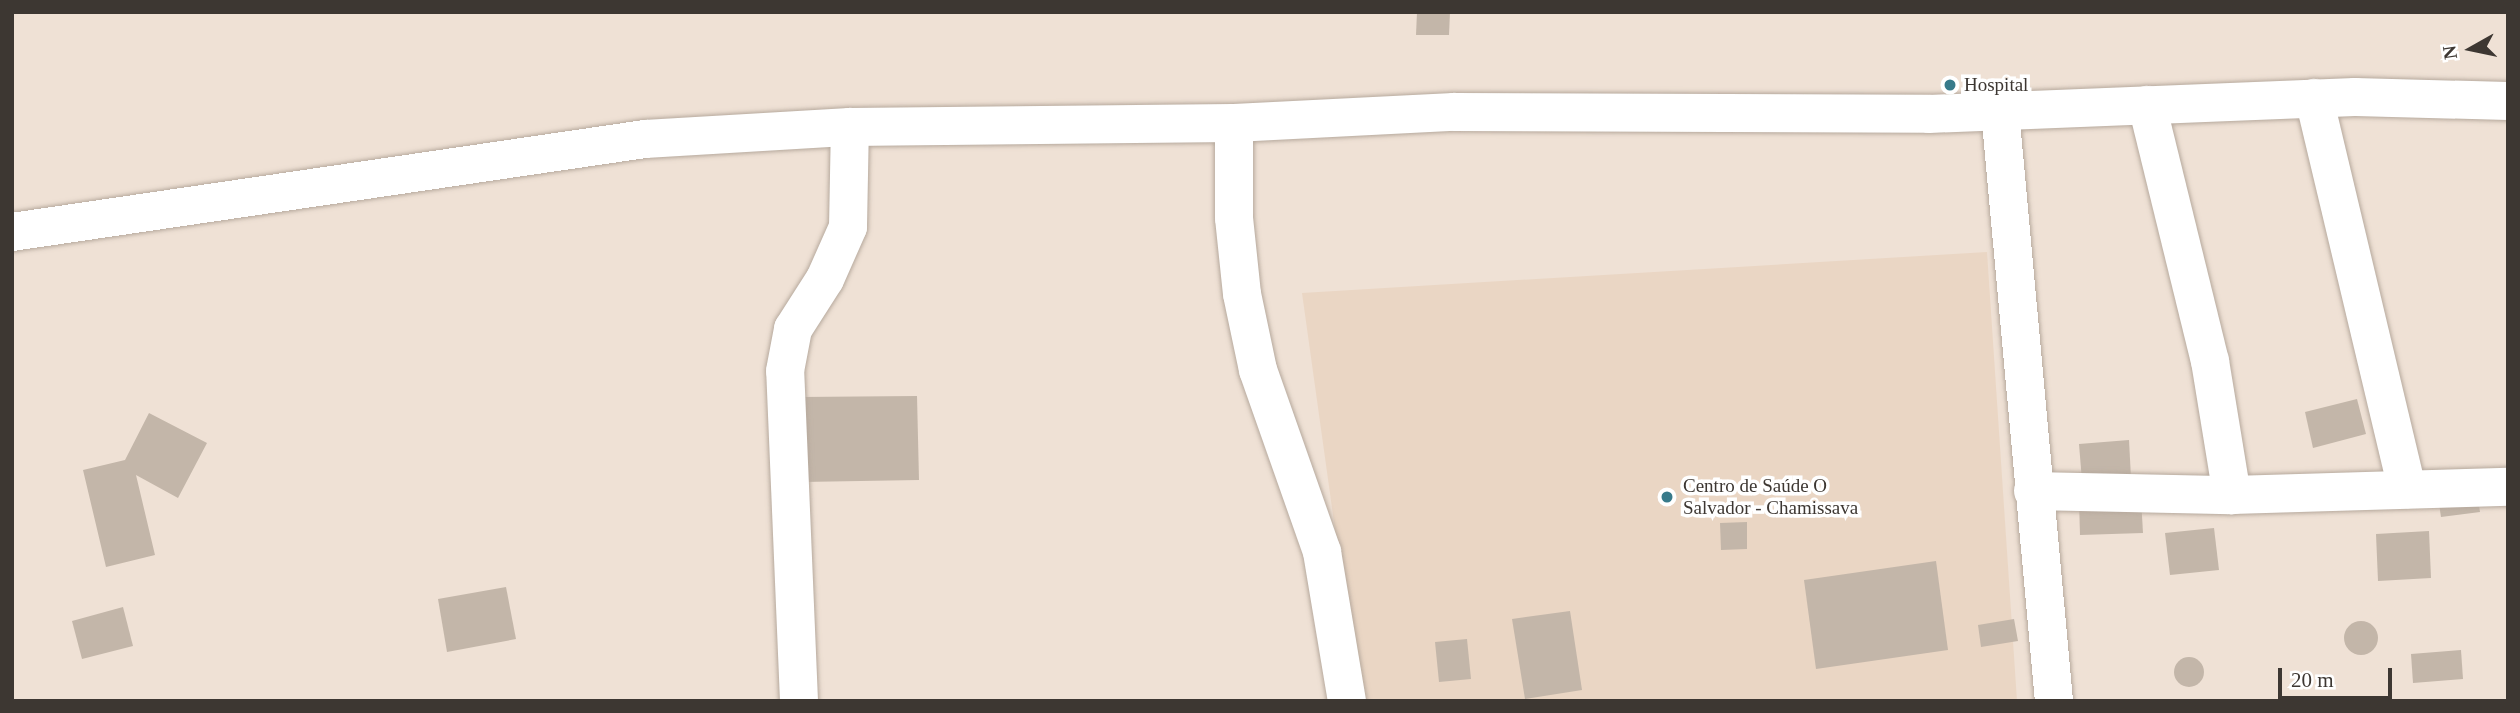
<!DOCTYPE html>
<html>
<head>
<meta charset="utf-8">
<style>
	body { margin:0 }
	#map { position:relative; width:2520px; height:713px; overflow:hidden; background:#efe1d5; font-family:Georgia,serif }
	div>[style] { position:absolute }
	.built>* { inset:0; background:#ead6c4 }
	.building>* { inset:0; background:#c3b6a9 }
	.round { border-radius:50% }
	.roads { filter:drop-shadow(0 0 2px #b6a99d) drop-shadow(0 0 2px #b6a99d) }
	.minor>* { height:38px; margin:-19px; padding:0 19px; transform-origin:19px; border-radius:19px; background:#fff }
	.dots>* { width:19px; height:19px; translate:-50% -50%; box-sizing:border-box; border:4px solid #fff; border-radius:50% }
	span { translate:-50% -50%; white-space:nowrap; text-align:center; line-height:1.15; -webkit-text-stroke:7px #fff; paint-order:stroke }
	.poi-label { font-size:19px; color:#3d3732 }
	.left { translate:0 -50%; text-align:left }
	.frame { position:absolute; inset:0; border:14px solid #3d3732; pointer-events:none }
	.north { position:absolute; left:2436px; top:14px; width:70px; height:70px; -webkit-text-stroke:5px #fff; paint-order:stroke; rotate:261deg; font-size:19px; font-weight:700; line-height:28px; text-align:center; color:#3d3732 }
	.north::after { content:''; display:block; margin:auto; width:24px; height:32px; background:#3d3732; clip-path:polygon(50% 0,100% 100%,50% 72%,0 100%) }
	.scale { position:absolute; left:2278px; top:668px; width:114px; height:32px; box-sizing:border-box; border:4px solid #3d3732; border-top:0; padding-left:9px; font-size:21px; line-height:24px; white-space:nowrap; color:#3d3732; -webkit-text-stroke:5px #fff; paint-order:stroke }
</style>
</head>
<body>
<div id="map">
	<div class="built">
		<div style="clip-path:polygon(1987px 252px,2017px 701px,1359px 701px,1302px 293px)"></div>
	</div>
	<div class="building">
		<div style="clip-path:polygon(1417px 12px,1450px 12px,1449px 35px,1416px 35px)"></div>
		<div style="clip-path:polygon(917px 396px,919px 480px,802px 482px,800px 397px)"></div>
		<div style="clip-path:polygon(2357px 399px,2366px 434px,2313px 448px,2305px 412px)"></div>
		<div style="clip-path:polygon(149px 413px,207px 443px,178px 498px,136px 475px,155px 555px,106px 567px,83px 470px,125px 460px)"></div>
		<div style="clip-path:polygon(2129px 440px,2131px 478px,2082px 481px,2079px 444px)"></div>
		<div style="clip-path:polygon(2477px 492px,2480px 512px,2441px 517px,2438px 497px)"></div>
		<div style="clip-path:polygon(2141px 498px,2143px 533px,2080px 535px,2079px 500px)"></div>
		<div style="clip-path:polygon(1747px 522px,1747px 549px,1721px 550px,1720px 523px)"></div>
		<div style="clip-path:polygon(2214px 528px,2219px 570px,2170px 575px,2165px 533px)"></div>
		<div style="clip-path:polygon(2429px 531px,2431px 578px,2378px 581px,2376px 534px)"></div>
		<div style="clip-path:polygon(1936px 561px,1948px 650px,1816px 669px,1804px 580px)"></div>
		<div style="clip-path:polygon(506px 587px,516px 639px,447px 652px,438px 599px)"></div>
		<div style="clip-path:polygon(123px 607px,133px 646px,82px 659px,72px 621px)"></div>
		<div style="clip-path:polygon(1570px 611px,1582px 690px,1525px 699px,1512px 619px)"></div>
		<div style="clip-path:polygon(2014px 619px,2018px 641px,1981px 647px,1978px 625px)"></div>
		<div class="round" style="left:2344px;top:621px;width:34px;height:34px"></div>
		<div style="clip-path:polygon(1467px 639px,1471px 679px,1439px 682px,1435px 642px)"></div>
		<div style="clip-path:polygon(2461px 650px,2463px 679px,2413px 683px,2411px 654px)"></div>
		<div class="round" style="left:2174px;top:657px;width:30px;height:30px"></div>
	</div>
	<div class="roads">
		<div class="minor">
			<div style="left:2314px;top:98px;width:402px;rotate:76.6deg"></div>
			<div style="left:2147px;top:105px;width:264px;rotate:76.2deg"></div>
			<div style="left:2210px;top:361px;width:136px;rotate:80.7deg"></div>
			<div style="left:2000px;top:111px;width:592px;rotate:84.77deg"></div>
			<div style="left:1234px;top:123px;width:95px;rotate:90deg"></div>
			<div style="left:1234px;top:218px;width:76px;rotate:84deg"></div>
			<div style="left:1242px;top:294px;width:78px;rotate:78.1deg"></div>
			<div style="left:1258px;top:370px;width:193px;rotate:70.6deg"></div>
			<div style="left:1322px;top:552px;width:151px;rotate:80.5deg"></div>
			<div style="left:12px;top:232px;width:640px;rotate:-8.36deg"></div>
			<div style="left:645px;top:139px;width:205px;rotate:-3.4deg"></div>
			<div style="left:850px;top:127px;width:384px;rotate:-0.6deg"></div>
			<div style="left:1234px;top:123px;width:220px;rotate:-2.9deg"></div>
			<div style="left:1454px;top:112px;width:475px;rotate:0.2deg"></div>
			<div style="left:1929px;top:114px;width:426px;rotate:-2.3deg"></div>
			<div style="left:2355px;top:97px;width:153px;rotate:1.5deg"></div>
			<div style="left:2033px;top:491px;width:199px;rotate:1.2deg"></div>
			<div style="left:2232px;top:495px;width:276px;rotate:-1.7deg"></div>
			<div style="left:799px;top:701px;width:330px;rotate:-92.4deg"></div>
			<div style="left:785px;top:371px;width:43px;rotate:-79.2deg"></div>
			<div style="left:793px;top:329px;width:59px;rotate:-57.4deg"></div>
			<div style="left:825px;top:279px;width:57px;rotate:-66.1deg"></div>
			<div style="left:848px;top:227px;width:100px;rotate:-88.9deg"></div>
		</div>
	</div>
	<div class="dots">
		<div style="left:1950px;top:85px;background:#377a8a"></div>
		<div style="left:1667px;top:497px;background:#377a8a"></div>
	</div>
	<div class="poi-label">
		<span class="left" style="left:1964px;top:85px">Hospital</span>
		<span class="left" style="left:1683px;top:497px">Centro de Saúde O<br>Salvador - Chamissava</span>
	</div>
	<div class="frame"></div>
	<div class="north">N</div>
	<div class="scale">20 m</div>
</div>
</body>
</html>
